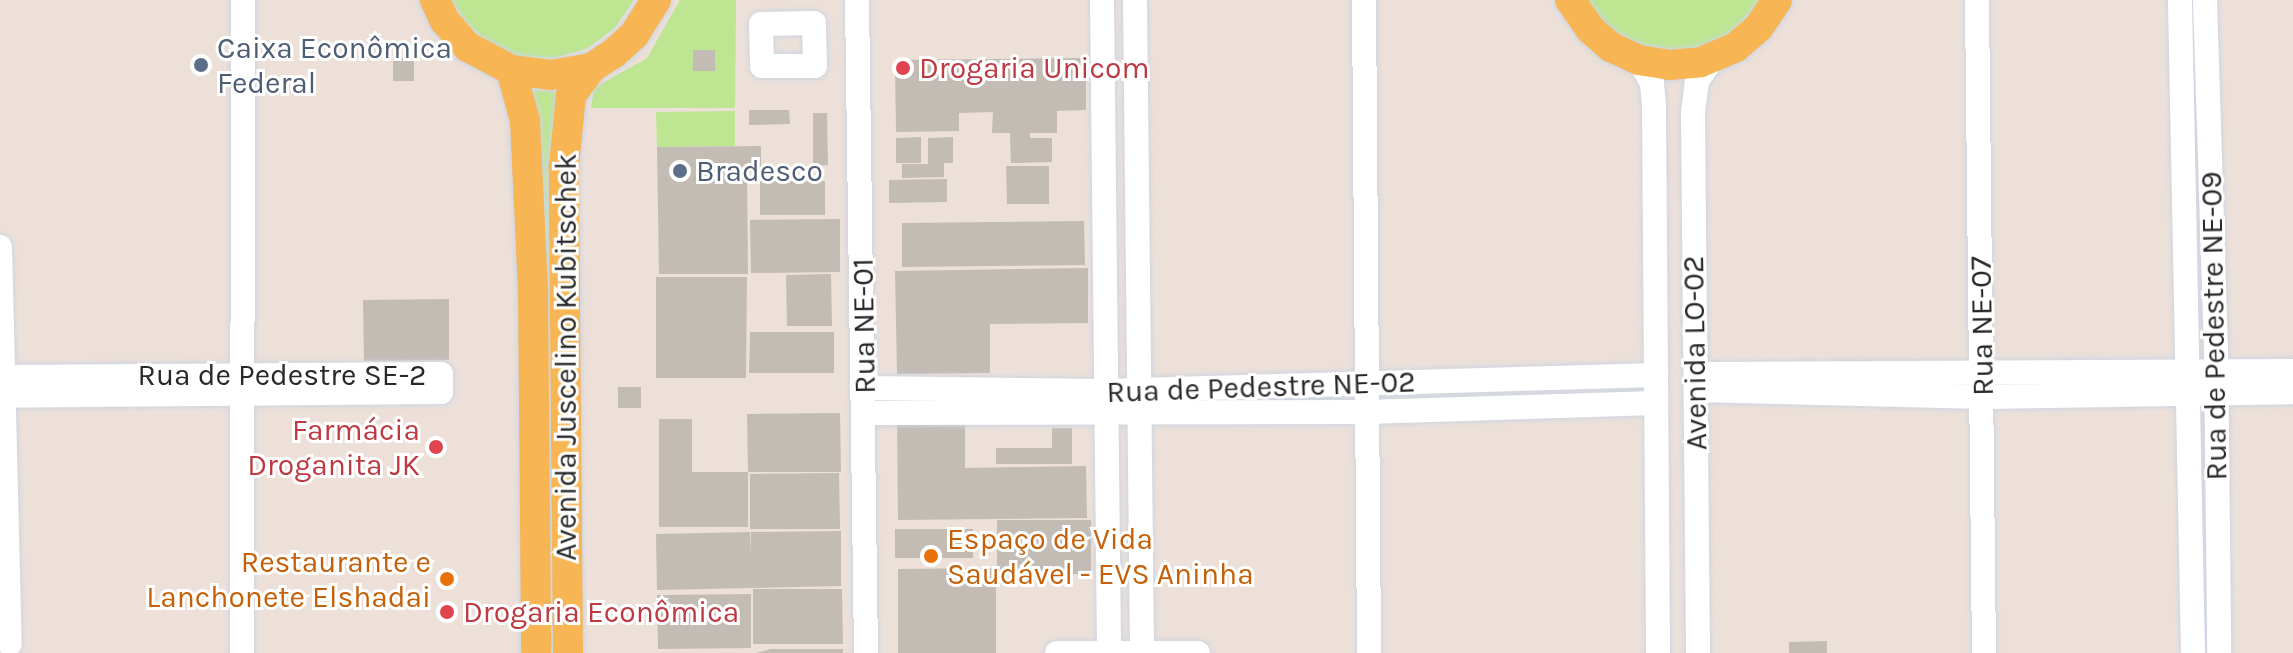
<!DOCTYPE html>
<html>
<head>
<meta charset="utf-8">
<style>
	body { margin:0 }
	#map { position:relative; width:2293px; height:653px; overflow:hidden; background:#ece0d9; font-family:Karla,sans-serif }
	div>[style] { position:absolute }
	.green>* { inset:0; background:#bde592 }
	.building>* { inset:0; background:#c3bcb5 }
	.roads { filter:drop-shadow(0 0 2px #ced5e2) drop-shadow(0 0 2px #ced5e2) }
	.minor>* { height:24px; margin:-12px; padding:0 12px; transform-origin:12px; border-radius:12px; background:#fff }
	.major>* { height:30px; margin:-15px; padding:0 15px; transform-origin:15px; border-radius:15px; background:#f7b553 }
	.dots>* { width:22px; height:22px; translate:-50% -50%; box-sizing:border-box; border:4px solid #fff; border-radius:50% }
	span { translate:-50% -50%; white-space:nowrap; text-align:center; line-height:1.15; -webkit-text-stroke:6px #fff; paint-order:stroke }
	.service-label { font-size:30px; color:#4e5e75 }
	.left { translate:0 -50%; text-align:left }
	.health-label { font-size:30px; color:#be3a42 }
	.right { translate:-100% -50%; text-align:right }
	.street-label { font-size:30px; color:#282828 }
	.food-label { font-size:30px; color:#c56008 }
</style>
</head>
<body>
<div id="map">
	<div class="green">
		<div style="clip-path:polygon(452px 0,634px 0,614px 29px,586px 49px,554px 58px,520px 57px,489px 43px,464px 21px)"></div>
		<div style="clip-path:polygon(680px 0,736px 0,735px 108px,591px 108px,594px 88px,647px 58px)"></div>
		<div style="clip-path:polygon(1583px 0,1762px 0,1727px 37px,1690px 51px,1652px 50px,1610px 31px)"></div>
		<div style="clip-path:polygon(534px 90px,557px 91px,553px 128px,557px 653px,543px 653px)"></div>
		<div style="clip-path:polygon(735px 111px,735px 146px,657px 147px,656px 112px)"></div>
	</div>
	<div class="building">
		<div style="clip-path:polygon(693px 50px,715px 50px,715px 71px,693px 71px)"></div>
		<div style="clip-path:polygon(393px 58px,414px 58px,414px 81px,393px 81px)"></div>
		<div style="clip-path:polygon(1086px 58px,1086px 110px,1057px 111px,1057px 133px,1030px 133px,1030px 138px,1052px 138px,1052px 162px,1011px 163px,1010px 133px,992px 133px,993px 112px,959px 113px,959px 131px,896px 132px,895px 68px,905px 60px)"></div>
		<div style="clip-path:polygon(749px 110px,789px 110px,790px 124px,749px 125px)"></div>
		<div style="clip-path:polygon(813px 113px,827px 113px,828px 165px,813px 166px)"></div>
		<div style="clip-path:polygon(921px 137px,921px 163px,896px 163px,896px 138px)"></div>
		<div style="clip-path:polygon(953px 137px,953px 163px,944px 163px,944px 177px,902px 178px,902px 164px,928px 164px,928px 138px)"></div>
		<div style="clip-path:polygon(761px 146px,761px 172px,747px 172px,748px 274px,659px 274px,657px 147px)"></div>
		<div style="clip-path:polygon(1006px 166px,1049px 166px,1049px 204px,1007px 204px)"></div>
		<div style="clip-path:polygon(947px 179px,947px 202px,889px 203px,889px 180px)"></div>
		<div style="clip-path:polygon(760px 181px,825px 181px,825px 215px,760px 215px)"></div>
		<div style="clip-path:polygon(840px 219px,840px 272px,751px 273px,750px 220px)"></div>
		<div style="clip-path:polygon(1084px 221px,1085px 265px,902px 267px,902px 223px)"></div>
		<div style="clip-path:polygon(1088px 268px,1088px 323px,990px 324px,990px 373px,897px 374px,895px 271px)"></div>
		<div style="clip-path:polygon(831px 274px,832px 326px,787px 326px,786px 275px)"></div>
		<div style="clip-path:polygon(656px 277px,747px 277px,746px 378px,656px 378px)"></div>
		<div style="clip-path:polygon(449px 299px,449px 360px,364px 361px,363px 300px)"></div>
		<div style="clip-path:polygon(750px 332px,834px 332px,834px 373px,749px 373px)"></div>
		<div style="clip-path:polygon(618px 387px,641px 387px,641px 408px,618px 408px)"></div>
		<div style="clip-path:polygon(840px 413px,841px 472px,748px 472px,747px 414px)"></div>
		<div style="clip-path:polygon(897px 415px,965px 415px,965px 468px,1086px 466px,1087px 518px,898px 520px)"></div>
		<div style="clip-path:polygon(659px 419px,692px 419px,692px 472px,748px 472px,748px 527px,659px 527px)"></div>
		<div style="clip-path:polygon(1052px 428px,1072px 428px,1072px 464px,996px 464px,996px 448px,1052px 448px)"></div>
		<div style="clip-path:polygon(839px 473px,840px 529px,750px 529px,750px 474px)"></div>
		<div style="clip-path:polygon(997px 520px,1091px 520px,1091px 574px,996px 574px,996px 653px,898px 653px,898px 569px,997px 568px)"></div>
		<div style="clip-path:polygon(895px 529px,973px 529px,973px 558px,895px 558px)"></div>
		<div style="clip-path:polygon(841px 531px,841px 586px,657px 590px,656px 534px,750px 532px,751px 554px,751px 532px)"></div>
		<div style="clip-path:polygon(753px 589px,842px 589px,843px 644px,753px 644px)"></div>
		<div style="clip-path:polygon(751px 594px,751px 648px,658px 649px,657px 595px)"></div>
		<div style="clip-path:polygon(1827px 641px,1827px 653px,1789px 653px,1789px 642px)"></div>
		<div style="clip-path:polygon(843px 649px,843px 653px,756px 653px,771px 649px)"></div>
	</div>
	<div class="roads">
		<div class="minor">
			<div style="left:857px;top:0;width:653px;rotate:89.21deg"></div>
			<div style="left:1102px;top:0;width:651px;rotate:89.38deg"></div>
			<div style="left:1135px;top:0;width:651px;rotate:89.38deg"></div>
			<div style="left:1364px;top:0;width:653px;rotate:89.56deg"></div>
			<div style="left:1977px;top:0;width:653px;rotate:89.39deg"></div>
			<div style="left:2180px;top:0;width:653px;rotate:88.86deg"></div>
			<div style="left:2205px;top:0;width:345px;rotate:88.2deg"></div>
			<div style="left:2216px;top:345px;width:308px;rotate:89.4deg"></div>
			<div style="left:814px;top:23px;width:43px;rotate:88.7deg"></div>
			<div style="left:815px;top:66px;width:53px;rotate:180deg"></div>
			<div style="left:762px;top:66px;width:42px;rotate:-91.4deg"></div>
			<div style="left:761px;top:24px;width:53px;rotate:-1.1deg"></div>
			<div style="left:1639px;top:60px;width:26px;rotate:61deg"></div>
			<div style="left:1652px;top:83px;width:22px;rotate:85deg"></div>
			<div style="left:1654px;top:105px;width:548px;rotate:89.58deg"></div>
			<div style="left:0;top:247px;width:397px;rotate:88.6deg"></div>
			<div style="left:1702px;top:374px;width:591px;rotate:-0.29deg"></div>
			<div style="left:0;top:377px;width:441px;rotate:-0.4deg"></div>
			<div style="left:441px;top:374px;width:18px;rotate:90deg"></div>
			<div style="left:441px;top:392px;width:441px;rotate:179.5deg"></div>
			<div style="left:865px;top:388px;width:238px;rotate:0.7deg"></div>
			<div style="left:1103px;top:391px;width:553px;rotate:-1.66deg"></div>
			<div style="left:1696px;top:390px;width:287px;rotate:1.4deg"></div>
			<div style="left:1983px;top:397px;width:310px;rotate:-0.9deg"></div>
			<div style="left:866px;top:413px;width:500px;rotate:-0.11deg"></div>
			<div style="left:1366px;top:412px;width:290px;rotate:-1.8deg"></div>
			<div style="left:242px;top:653px;width:653px;rotate:-89.91deg"></div>
			<div style="left:1057px;top:653px;width:141px"></div>
			<div style="left:1698px;top:653px;width:540px;rotate:-90.53deg"></div>
			<div style="left:1693px;top:113px;width:32px;rotate:-83deg"></div>
			<div style="left:1697px;top:81px;width:28px;rotate:-55deg"></div>
		</div>
		<div class="major">
			<div style="left:435px;top:0;width:23px;rotate:65deg"></div>
			<div style="left:445px;top:21px;width:35px;rotate:49deg"></div>
			<div style="left:468px;top:47px;width:49px;rotate:28.1deg"></div>
			<div style="left:511px;top:70px;width:39px;rotate:7deg"></div>
			<div style="left:550px;top:75px;width:42px;rotate:-9.7deg"></div>
			<div style="left:591px;top:68px;width:27px;rotate:-33deg"></div>
			<div style="left:614px;top:53px;width:27px;rotate:-42deg"></div>
			<div style="left:634px;top:35px;width:41px;rotate:-57.8deg"></div>
			<div style="left:1570px;top:0;width:35px;rotate:55deg"></div>
			<div style="left:1590px;top:29px;width:28px;rotate:41deg"></div>
			<div style="left:1611px;top:47px;width:31px;rotate:25deg"></div>
			<div style="left:1639px;top:60px;width:30px;rotate:9deg"></div>
			<div style="left:1669px;top:65px;width:32px;rotate:-5deg"></div>
			<div style="left:1701px;top:62px;width:38px;rotate:-23deg"></div>
			<div style="left:1736px;top:47px;width:30px;rotate:-41deg"></div>
			<div style="left:1759px;top:27px;width:32px;rotate:-56deg"></div>
			<div style="left:511px;top:70px;width:53px;rotate:74.6deg"></div>
			<div style="left:525px;top:121px;width:171px;rotate:87.3deg"></div>
			<div style="left:533px;top:292px;width:361px;rotate:89.5deg"></div>
			<div style="left:568px;top:653px;width:487px;rotate:-90.5deg"></div>
			<div style="left:564px;top:166px;width:71px;rotate:-84.4deg"></div>
			<div style="left:571px;top:95px;width:34px;rotate:-53deg"></div>
		</div>
	</div>
	<div class="dots">
		<div style="left:201px;top:65px;background:#5c6f8a"></div>
		<div style="left:903px;top:68px;background:#e0444e"></div>
		<div style="left:680px;top:171px;background:#5c6f8a"></div>
		<div style="left:436px;top:447px;background:#e0444e"></div>
		<div style="left:931px;top:556px;background:#e8710a"></div>
		<div style="left:447px;top:579px;background:#e8710a"></div>
		<div style="left:447px;top:612px;background:#e0444e"></div>
	</div>
	<div class="service-label">
		<span class="left" style="left:217px;top:65px">Caixa Econômica<br>Federal</span>
		<span class="left" style="left:696px;top:171px">Bradesco</span>
	</div>
	<div class="health-label">
		<span class="left" style="left:919px;top:68px">Drogaria Unicom</span>
		<span class="right" style="left:420px;top:447px">Farmácia<br>Droganita JK</span>
		<span class="left" style="left:463px;top:612px">Drogaria Econômica</span>
	</div>
	<div class="street-label">
		<span style="left:864px;top:326px;rotate:-91deg">Rua NE-01</span>
		<span style="left:1982px;top:326px;rotate:-91deg">Rua NE-07</span>
		<span style="left:2214px;top:326px;rotate:-91deg">Rua de Pedestre NE-09</span>
		<span style="left:1695px;top:353px;rotate:-91deg">Avenida LO-02</span>
		<span style="left:566px;top:357px;rotate:-90deg">Avenida Juscelino Kubitschek</span>
		<span style="left:282px;top:375px">Rua de Pedestre SE-2</span>
		<span style="left:1261px;top:387px;rotate:-2deg">Rua de Pedestre NE-02</span>
	</div>
	<div class="food-label">
		<span class="left" style="left:947px;top:556px">Espaço de Vida<br>Saudável - EVS Aninha</span>
		<span class="right" style="left:431px;top:579px">Restaurante e<br>Lanchonete Elshadai</span>
	</div>
</div>
</body>
</html>
